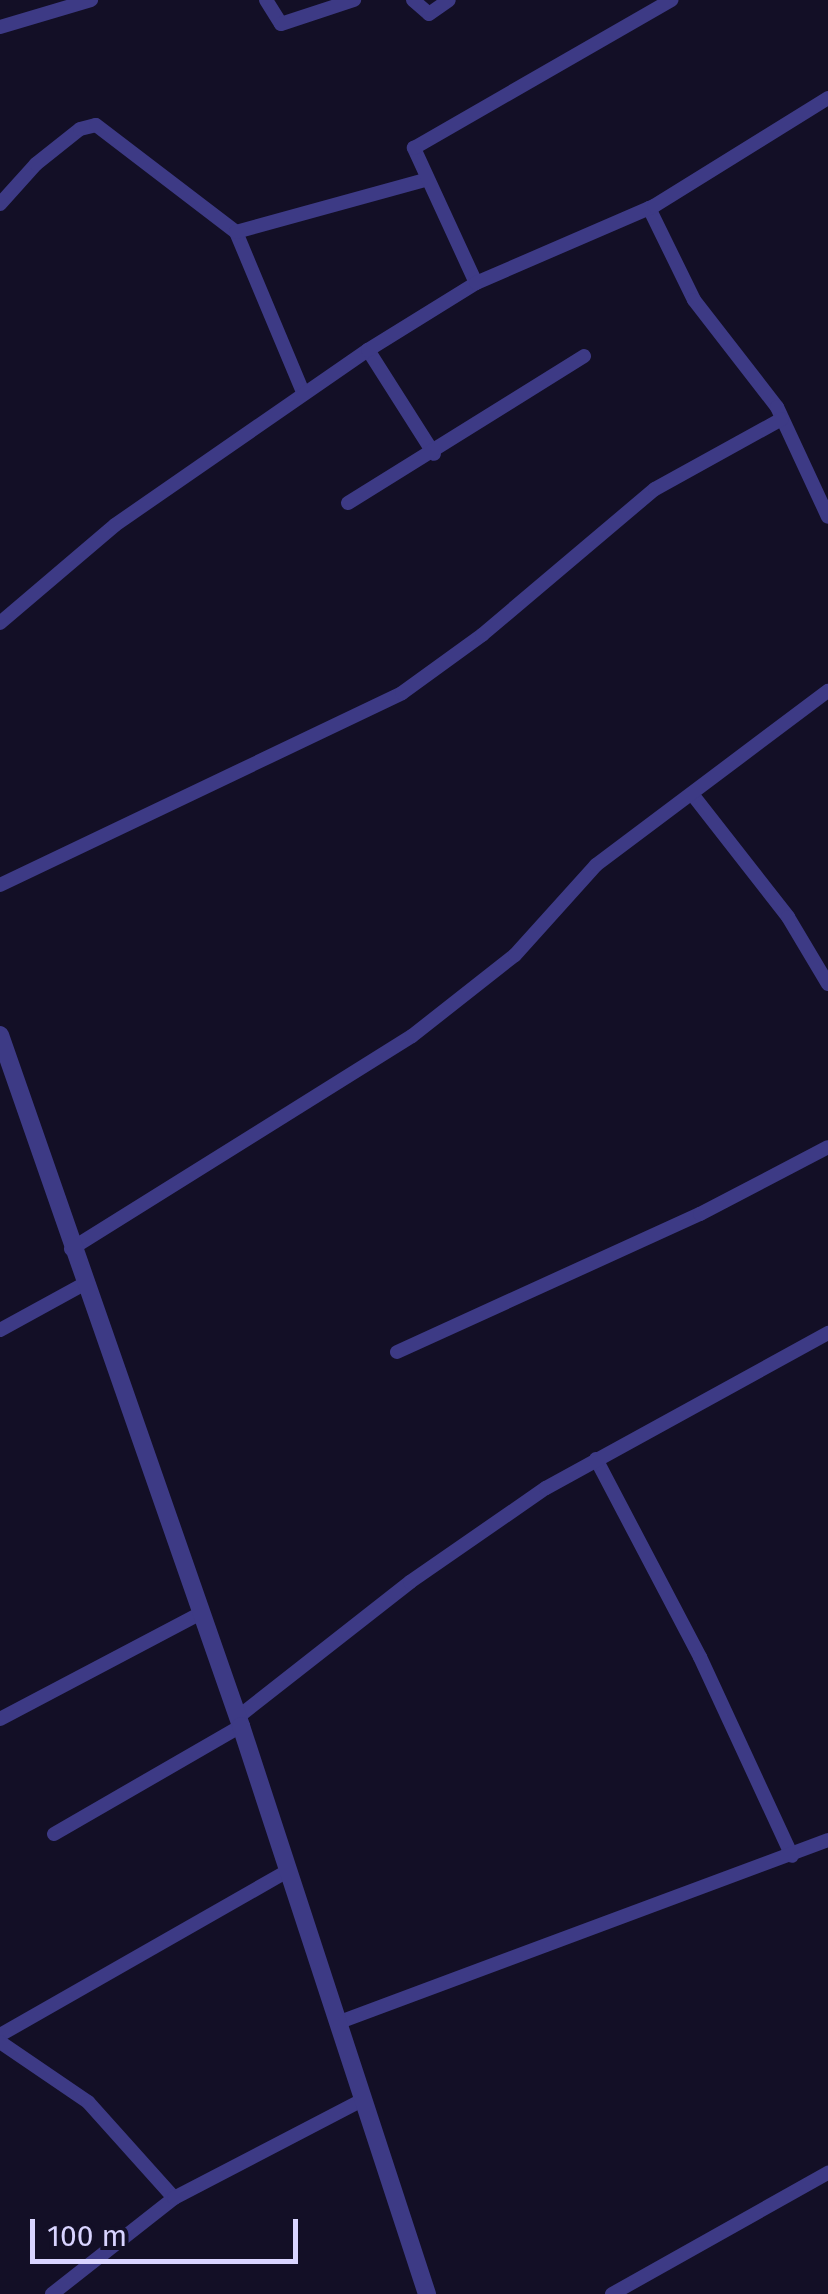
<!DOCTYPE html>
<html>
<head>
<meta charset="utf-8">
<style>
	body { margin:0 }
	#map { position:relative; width:828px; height:2294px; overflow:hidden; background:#130f26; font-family:"Fira Sans",sans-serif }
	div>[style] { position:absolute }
	.minor>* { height:14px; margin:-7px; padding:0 7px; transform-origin:7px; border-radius:7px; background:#3d3a85 }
	.tertiary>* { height:18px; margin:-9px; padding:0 9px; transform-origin:9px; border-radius:9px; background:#3d3a85 }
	span { translate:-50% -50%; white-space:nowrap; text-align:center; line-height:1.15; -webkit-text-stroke:10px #130f26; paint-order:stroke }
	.scale { position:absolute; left:30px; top:2219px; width:268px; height:45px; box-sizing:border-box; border:5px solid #d9d4ff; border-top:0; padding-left:12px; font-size:30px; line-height:35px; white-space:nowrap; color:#d9d4ff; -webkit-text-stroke:8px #130f26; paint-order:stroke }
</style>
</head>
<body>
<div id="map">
	<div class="minor">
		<div style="left:266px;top:0;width:28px;rotate:58deg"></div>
		<div style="left:281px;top:24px;width:77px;rotate:-18.2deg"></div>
		<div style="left:413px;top:0;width:21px;rotate:41deg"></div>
		<div style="left:429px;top:14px;width:24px;rotate:-35deg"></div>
		<div style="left:0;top:27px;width:95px;rotate:-16.5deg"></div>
		<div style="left:0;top:204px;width:54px;rotate:-48deg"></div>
		<div style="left:36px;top:164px;width:56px;rotate:-38.5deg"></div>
		<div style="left:80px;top:129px;width:16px;rotate:-14deg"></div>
		<div style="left:96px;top:125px;width:176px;rotate:37.4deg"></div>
		<div style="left:236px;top:232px;width:173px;rotate:67.3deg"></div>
		<div style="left:649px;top:208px;width:102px;rotate:63.9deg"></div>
		<div style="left:694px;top:300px;width:135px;rotate:52.2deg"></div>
		<div style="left:777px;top:407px;width:121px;rotate:65.1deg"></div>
		<div style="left:236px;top:232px;width:196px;rotate:-15.4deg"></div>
		<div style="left:476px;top:283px;width:149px;rotate:-114.7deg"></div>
		<div style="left:414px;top:148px;width:297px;rotate:-29.9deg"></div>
		<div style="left:368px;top:350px;width:123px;rotate:57.6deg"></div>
		<div style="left:348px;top:503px;width:278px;rotate:-31.9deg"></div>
		<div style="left:0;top:623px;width:151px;rotate:-40.4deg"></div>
		<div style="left:115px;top:525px;width:308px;rotate:-34.7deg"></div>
		<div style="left:368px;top:350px;width:127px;rotate:-31.8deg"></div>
		<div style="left:476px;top:283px;width:194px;rotate:-23.4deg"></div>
		<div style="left:654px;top:206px;width:205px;rotate:-31.8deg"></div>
		<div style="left:692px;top:794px;width:156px;rotate:52deg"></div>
		<div style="left:788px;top:917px;width:78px;rotate:59.2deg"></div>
		<div style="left:0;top:885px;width:445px;rotate:-25.5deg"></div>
		<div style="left:402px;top:693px;width:99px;rotate:-35.9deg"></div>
		<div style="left:482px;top:635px;width:226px;rotate:-40.2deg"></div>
		<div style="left:655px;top:489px;width:145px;rotate:-28.9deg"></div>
		<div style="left:71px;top:1249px;width:402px;rotate:-32deg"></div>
		<div style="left:412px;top:1036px;width:131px;rotate:-38.2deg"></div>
		<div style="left:515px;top:955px;width:121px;rotate:-48deg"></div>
		<div style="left:596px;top:865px;width:290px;rotate:-36.9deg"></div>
		<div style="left:0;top:1330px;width:96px;rotate:-28.7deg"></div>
		<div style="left:397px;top:1352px;width:333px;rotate:-24.5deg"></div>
		<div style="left:700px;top:1214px;width:144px;rotate:-27.6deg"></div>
		<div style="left:596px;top:1459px;width:224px;rotate:62.3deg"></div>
		<div style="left:700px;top:1657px;width:219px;rotate:65.2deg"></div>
		<div style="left:238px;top:1717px;width:219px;rotate:-38.1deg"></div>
		<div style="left:410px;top:1582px;width:165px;rotate:-34.7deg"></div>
		<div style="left:546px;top:1488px;width:322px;rotate:-28.8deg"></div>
		<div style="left:0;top:1719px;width:227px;rotate:-27.8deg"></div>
		<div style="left:54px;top:1834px;width:216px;rotate:-30deg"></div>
		<div style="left:337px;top:2023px;width:524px;rotate:-20.44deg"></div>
		<div style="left:0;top:2035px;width:331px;rotate:-29.7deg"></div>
		<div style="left:0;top:2042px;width:107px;rotate:34.3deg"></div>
		<div style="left:88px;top:2102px;width:129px;rotate:48.1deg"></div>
		<div style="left:52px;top:2294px;width:155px;rotate:-38.2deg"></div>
		<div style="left:174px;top:2198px;width:212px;rotate:-27.5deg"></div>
		<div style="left:612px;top:2294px;width:248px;rotate:-29.3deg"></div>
	</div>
	<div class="tertiary">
		<div style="left:0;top:1035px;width:732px;rotate:70.77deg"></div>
		<div style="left:241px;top:1726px;width:598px;rotate:71.87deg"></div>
	</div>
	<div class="scale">100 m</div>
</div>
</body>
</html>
